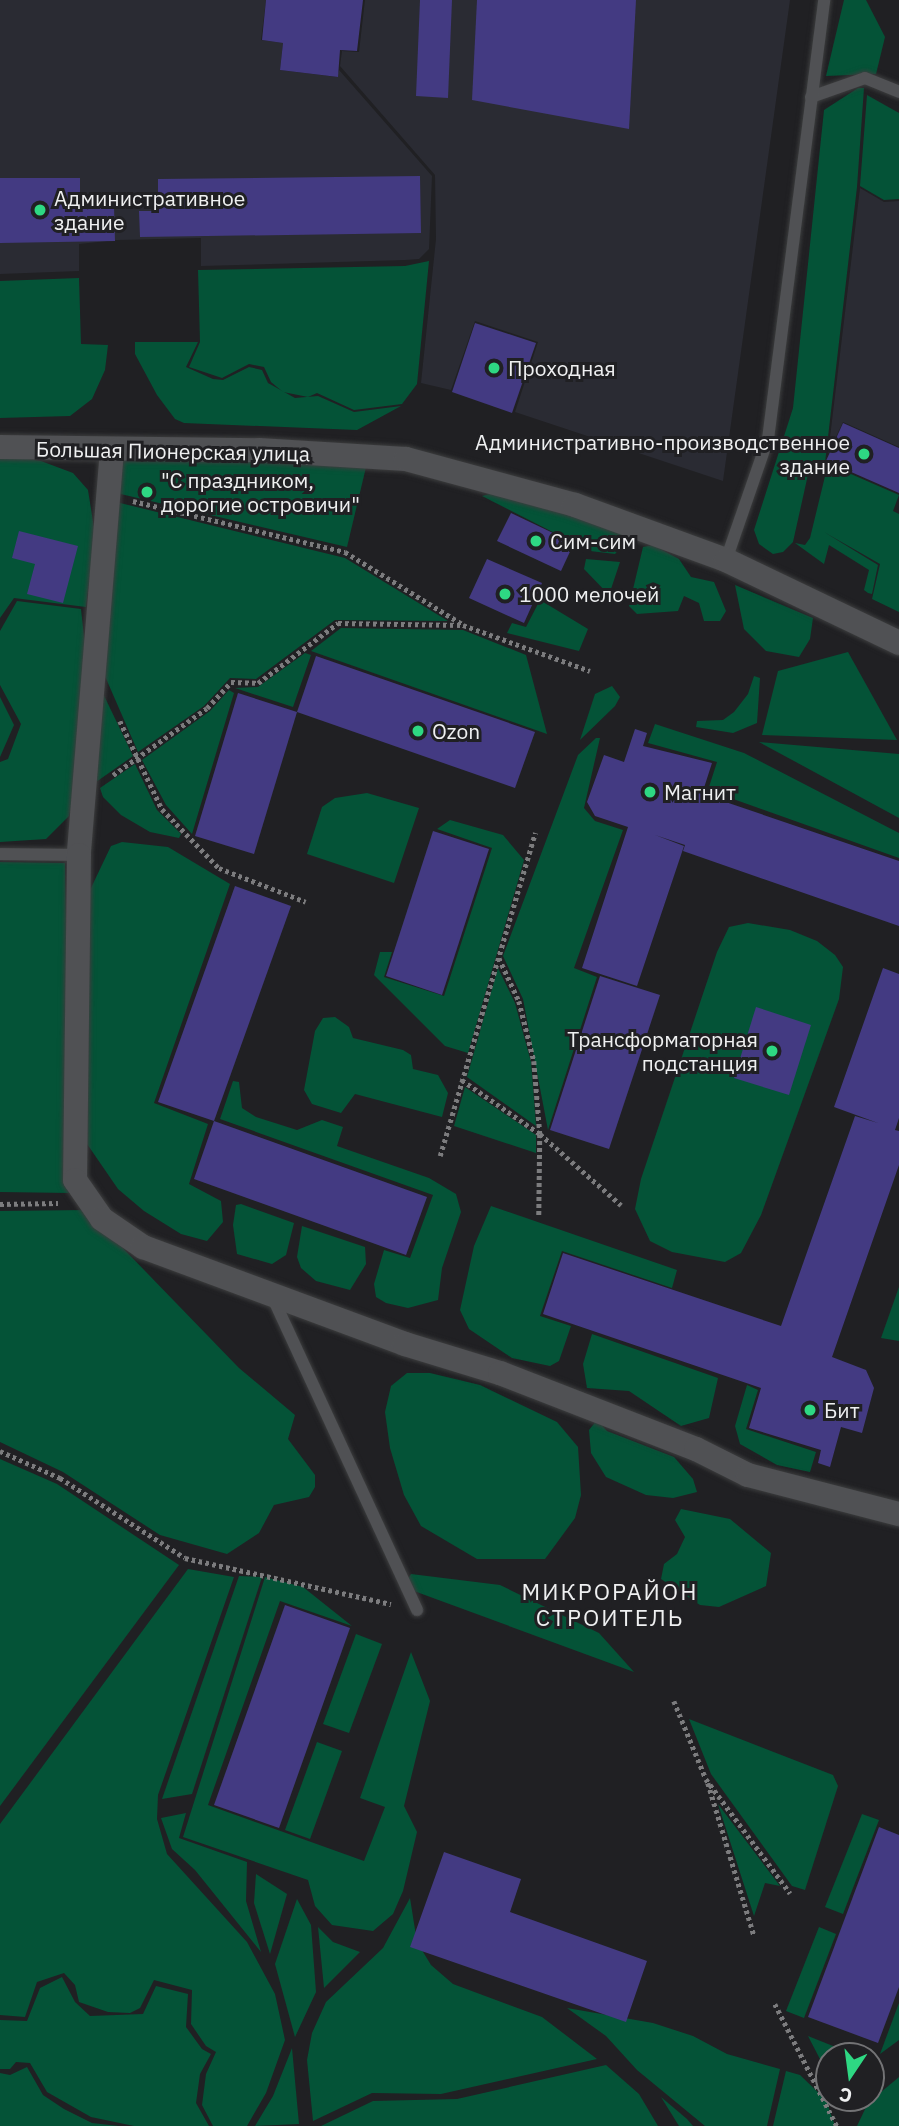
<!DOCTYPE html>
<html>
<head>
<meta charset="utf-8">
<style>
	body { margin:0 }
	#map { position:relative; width:899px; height:2126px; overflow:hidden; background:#202023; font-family:"IBM Plex Sans",sans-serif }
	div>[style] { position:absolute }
	.built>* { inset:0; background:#2a2b33 }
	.green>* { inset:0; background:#045337 }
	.building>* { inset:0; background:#433a82 }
	.path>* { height:4.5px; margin-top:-2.25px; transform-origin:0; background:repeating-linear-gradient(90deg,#7c7c7e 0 3.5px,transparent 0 7px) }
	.roads { filter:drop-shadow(0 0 2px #3c3d3e) drop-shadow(0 0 2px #3c3d3e) }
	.service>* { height:12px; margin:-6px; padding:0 6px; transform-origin:6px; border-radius:6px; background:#505154 }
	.minor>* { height:24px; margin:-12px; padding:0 12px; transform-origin:12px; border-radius:12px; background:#505154 }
	.dots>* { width:19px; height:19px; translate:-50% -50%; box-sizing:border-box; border:4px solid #202023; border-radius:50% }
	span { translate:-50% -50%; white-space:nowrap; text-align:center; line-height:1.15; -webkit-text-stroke:6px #202023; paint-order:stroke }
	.poi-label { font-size:21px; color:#eff0f1 }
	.left { translate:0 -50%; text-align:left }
	.right { translate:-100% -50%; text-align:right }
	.street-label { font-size:21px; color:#eff0f1 }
	.neighbourhood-label { font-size:23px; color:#eff0f1; letter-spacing:2px }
	.north { position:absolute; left:815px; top:2042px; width:70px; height:70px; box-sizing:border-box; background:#202023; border:2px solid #737375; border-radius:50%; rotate:193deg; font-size:19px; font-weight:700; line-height:28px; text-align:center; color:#eff0f1 }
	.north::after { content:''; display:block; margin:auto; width:24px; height:32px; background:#2ed883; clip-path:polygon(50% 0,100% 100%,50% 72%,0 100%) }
</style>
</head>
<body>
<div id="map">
	<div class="built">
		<div style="clip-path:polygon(0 0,266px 0,261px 40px,283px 43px,280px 70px,337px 77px,339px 70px,432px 176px,429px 249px,419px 259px,405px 260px,201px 266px,201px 238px,117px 240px,79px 244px,79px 271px,0 274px)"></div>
		<div style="clip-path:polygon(365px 0,790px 0,723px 481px,515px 412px,538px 342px,475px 321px,451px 390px,421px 383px,436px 239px,435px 175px,340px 66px,342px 51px,359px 52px)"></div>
		<div style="clip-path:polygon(860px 188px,884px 202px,899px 201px,899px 447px,843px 422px,828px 454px)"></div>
	</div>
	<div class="green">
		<div style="clip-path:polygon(844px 0,866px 0,885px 37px,876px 74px,826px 76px)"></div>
		<div style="clip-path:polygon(858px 88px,864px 88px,857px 187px,825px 463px,811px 461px,793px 542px,783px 552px,773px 554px,759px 544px,754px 530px,793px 408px,824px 110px)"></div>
		<div style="clip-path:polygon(867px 95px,899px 113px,899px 199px,884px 200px,860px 186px)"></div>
		<div style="clip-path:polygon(429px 261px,417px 384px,402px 404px,354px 410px,317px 393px,308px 397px,283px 392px,271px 382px,264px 367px,249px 364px,222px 378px,189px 367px,200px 342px,198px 270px,405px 266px)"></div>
		<div style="clip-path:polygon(79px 278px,81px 344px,108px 345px,105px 370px,92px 399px,70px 416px,0 418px,0 281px)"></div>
		<div style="clip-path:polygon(135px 342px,198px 342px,186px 367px,213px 379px,223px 380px,249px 367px,262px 370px,268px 383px,295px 398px,318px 396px,354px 412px,401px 406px,357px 430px,184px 423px,175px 419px,157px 395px,135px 354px)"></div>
		<div style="clip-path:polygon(0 455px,41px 461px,73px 473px,88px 490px,95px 534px,86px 607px,14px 598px,0 618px)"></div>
		<div style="clip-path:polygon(116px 458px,367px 463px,347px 547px,112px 492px)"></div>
		<div style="clip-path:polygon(828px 464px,899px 495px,893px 511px,899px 514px,899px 612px,872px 599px,880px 564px,824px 532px,878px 565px,872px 594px,868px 593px,864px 590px,869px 570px,829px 545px,824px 564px,795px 543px,805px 545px,810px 538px)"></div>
		<div style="clip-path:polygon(493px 493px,625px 531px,628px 539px,615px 554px,590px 551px,482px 496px)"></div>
		<div style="clip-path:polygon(112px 501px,345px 558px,448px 621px,335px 620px,256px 679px,230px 678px,204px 706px,138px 752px,101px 667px)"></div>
		<div style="clip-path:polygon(653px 545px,679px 559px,691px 577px,714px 582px,726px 611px,720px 621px,704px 621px,699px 603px,684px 596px,678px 611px,637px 614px,629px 606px,643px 547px)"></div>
		<div style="clip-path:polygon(586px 559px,620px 562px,609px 595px,584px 569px)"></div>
		<div style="clip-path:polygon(735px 585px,813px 618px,810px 639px,799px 657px,766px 651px,744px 629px)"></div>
		<div style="clip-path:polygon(540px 600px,588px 629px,579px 651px,507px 633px,512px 623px,526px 627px)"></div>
		<div style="clip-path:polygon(17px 601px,81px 609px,86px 654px,76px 786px,69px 816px,46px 839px,0 842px,0 762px,8px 759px,21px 724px,0 685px,0 631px)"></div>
		<div style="clip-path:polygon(341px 628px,463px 630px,526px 655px,547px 734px,311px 651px)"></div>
		<div style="clip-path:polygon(848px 652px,897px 740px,762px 735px,778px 671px)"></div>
		<div style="clip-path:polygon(305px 653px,311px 655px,293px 707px,235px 688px,258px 687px)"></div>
		<div style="clip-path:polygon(754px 676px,760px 678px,757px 723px,733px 733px,696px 727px,697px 721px,723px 720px,734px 712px,748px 694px)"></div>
		<div style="clip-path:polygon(97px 681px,133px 756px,89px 787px)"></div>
		<div style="clip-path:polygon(612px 686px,620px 697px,615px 706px,580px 740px,595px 694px)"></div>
		<div style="clip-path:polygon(229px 690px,234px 693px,192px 834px,166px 805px,142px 760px,210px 711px)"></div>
		<div style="clip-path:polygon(0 697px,14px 725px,0 757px)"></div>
		<div style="clip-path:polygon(655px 724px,744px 753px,899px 833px,899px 858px,708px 790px,717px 762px,648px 743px)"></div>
		<div style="clip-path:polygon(596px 738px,600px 738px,584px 808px,595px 821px,623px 830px,574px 968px,597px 977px,548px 1130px,523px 999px,503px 956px,578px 755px)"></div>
		<div style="clip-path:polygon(759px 742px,899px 754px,899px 818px)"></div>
		<div style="clip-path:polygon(135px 764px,157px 810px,181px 834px,179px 838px,150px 832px,121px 815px,103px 797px,100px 788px)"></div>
		<div style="clip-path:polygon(367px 793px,419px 808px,394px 883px,307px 854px,322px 807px,335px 798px)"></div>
		<div style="clip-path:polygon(450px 820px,503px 835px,524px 860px,468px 1053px,445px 1046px,374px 975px,380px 952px,392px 952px,384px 977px,444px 996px,492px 848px,437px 829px)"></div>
		<div style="clip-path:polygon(122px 842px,168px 847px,230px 884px,154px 1103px,208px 1124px,189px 1184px,221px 1201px,223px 1222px,207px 1241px,181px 1234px,144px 1211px,118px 1189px,85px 1141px,90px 890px,111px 846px)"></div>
		<div style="clip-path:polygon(0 862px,65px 863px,71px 1193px,0 1192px)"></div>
		<div style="clip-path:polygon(748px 923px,790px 930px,817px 941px,835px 955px,843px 967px,839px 999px,761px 1215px,741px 1253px,725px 1262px,672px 1252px,650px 1241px,635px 1209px,641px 1179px,717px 952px,729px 927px)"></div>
		<div style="clip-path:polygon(498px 968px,515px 1003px,531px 1062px,536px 1126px,467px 1077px)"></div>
		<div style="clip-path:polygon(335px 1017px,349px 1027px,353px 1038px,403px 1050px,411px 1055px,413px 1069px,438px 1075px,448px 1093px,442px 1117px,355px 1094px,341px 1113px,312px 1104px,304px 1090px,315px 1031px,323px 1018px)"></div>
		<div style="clip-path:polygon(233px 1081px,239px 1082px,242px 1108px,256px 1117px,297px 1130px,322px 1120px,343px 1127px,337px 1146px,429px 1178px,456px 1194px,461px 1212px,442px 1268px,438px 1300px,408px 1308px,386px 1303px,376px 1297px,374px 1284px,384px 1250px,410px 1258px,433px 1195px,220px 1119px)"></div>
		<div style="clip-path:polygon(465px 1087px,536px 1135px,536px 1153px,454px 1126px)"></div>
		<div style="clip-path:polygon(241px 1204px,294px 1223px,286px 1255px,272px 1264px,237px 1254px,233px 1225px,236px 1205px)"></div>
		<div style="clip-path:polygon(491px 1206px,677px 1270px,672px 1288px,562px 1251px,540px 1316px,571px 1326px,559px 1361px,550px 1366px,512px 1358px,469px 1329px,460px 1310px,474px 1246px)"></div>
		<div style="clip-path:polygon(86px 1210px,239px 1368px,295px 1415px,288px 1439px,315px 1475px,315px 1487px,309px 1497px,274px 1505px,259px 1533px,227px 1554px,160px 1535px,63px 1472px,0 1442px,0 1211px)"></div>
		<div style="clip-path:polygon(302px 1226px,365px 1247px,366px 1264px,350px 1290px,316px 1281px,301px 1268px,297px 1257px)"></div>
		<div style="clip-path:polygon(899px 1287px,899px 1341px,881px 1338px)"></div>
		<div style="clip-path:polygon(592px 1334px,718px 1378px,709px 1418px,681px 1426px,629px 1391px,587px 1388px,583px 1364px)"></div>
		<div style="clip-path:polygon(407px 1373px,430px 1373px,480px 1385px,557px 1422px,578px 1447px,581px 1495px,575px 1518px,545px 1559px,477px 1559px,421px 1526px,404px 1495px,390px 1448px,385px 1412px,391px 1386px)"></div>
		<div style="clip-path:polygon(747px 1385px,758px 1390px,746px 1429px,816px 1452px,810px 1472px,777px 1465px,740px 1444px,735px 1426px)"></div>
		<div style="clip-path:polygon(597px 1420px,607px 1431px,674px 1457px,693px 1479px,697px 1492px,673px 1498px,646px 1495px,606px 1477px,591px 1453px,589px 1430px)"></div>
		<div style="clip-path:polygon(0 1459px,57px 1484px,179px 1565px,0 1806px)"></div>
		<div style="clip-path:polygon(681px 1509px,730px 1519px,771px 1553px,766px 1586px,719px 1607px,700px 1605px,661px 1579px,664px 1564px,677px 1554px,685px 1537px,675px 1520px)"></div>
		<div style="clip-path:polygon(188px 1569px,234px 1577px,158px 1795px,157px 1819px,167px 1854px,247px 1942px,275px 1994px,285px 2040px,266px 2093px,247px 2126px,213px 2126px,202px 2105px,206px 2074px,216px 2052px,206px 2046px,191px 2024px,192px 1990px,154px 1980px,140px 2008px,130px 2013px,108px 2012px,79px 2002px,75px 1985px,64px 1973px,37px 1982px,25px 2017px,0 2015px,0 1824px)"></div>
		<div style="clip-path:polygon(411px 1574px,500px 1585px,599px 1633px,634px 1672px,403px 1587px)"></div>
		<div style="clip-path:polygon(239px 1576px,262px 1577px,192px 1794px,162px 1799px)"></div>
		<div style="clip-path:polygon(265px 1577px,303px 1587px,352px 1626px,280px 1601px,208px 1805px,364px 1861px,385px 1807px,360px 1798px,411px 1652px,430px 1701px,404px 1806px,417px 1832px,403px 1891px,393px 1914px,373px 1931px,332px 1925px,315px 1906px,308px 1880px,183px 1837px)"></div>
		<div style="clip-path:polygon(356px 1634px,382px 1644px,349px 1733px,323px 1724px)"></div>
		<div style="clip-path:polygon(689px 1719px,833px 1775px,838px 1786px,805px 1890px,792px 1886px,711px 1774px)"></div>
		<div style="clip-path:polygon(317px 1742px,342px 1751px,310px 1839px,285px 1830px)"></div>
		<div style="clip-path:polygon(718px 1804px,780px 1886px,765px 1883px,754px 1916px)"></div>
		<div style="clip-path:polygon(186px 1813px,179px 1838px,247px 1862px,246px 1901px,261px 1952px,195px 1870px,172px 1849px,161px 1818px)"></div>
		<div style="clip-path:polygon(862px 1814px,879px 1820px,843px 1914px,825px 1907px)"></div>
		<div style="clip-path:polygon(256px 1874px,287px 1894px,270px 1954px,254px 1903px)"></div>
		<div style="clip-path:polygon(410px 1898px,417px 1942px,431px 1965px,453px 1984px,542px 2017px,597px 2059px,441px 2094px,372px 2093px,313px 2121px,307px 2060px,312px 2033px,326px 2002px,383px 1948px)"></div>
		<div style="clip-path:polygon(297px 1899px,311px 1925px,316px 1992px,295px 2037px,275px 1964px)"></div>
		<div style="clip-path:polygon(318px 1927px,333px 1942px,360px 1952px,324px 1988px)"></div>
		<div style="clip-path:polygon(819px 1927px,836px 1934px,804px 2018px,786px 2011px)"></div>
		<div style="clip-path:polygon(62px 1977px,75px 2002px,90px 2016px,143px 2014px,156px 1986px,188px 1994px,186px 2027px,202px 2049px,211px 2054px,200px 2074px,196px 2103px,209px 2126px,134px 2126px,91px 2117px,47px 2092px,30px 2063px,16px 2062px,10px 2069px,0 2069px,0 2020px,27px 2021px,40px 1988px)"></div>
		<div style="clip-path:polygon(899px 2003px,899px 2040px,880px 2054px)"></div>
		<div style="clip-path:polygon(567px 2008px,653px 2023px,693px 2036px,727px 2054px,780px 2069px,767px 2126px,705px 2126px,637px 2070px,606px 2036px)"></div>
		<div style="clip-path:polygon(808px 2036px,858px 2056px,829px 2056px,829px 2062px,822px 2063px)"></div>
		<div style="clip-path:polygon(292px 2048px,299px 2124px,255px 2126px,273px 2096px)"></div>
		<div style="clip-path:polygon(606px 2065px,639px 2094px,658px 2126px,321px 2126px,373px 2101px,457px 2099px)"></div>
		<div style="clip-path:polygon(27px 2067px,43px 2095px,64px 2109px,92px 2123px,119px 2126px,0 2126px,0 2073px,10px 2075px)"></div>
		<div style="clip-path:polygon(786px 2071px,800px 2075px,826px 2100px,835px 2126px,773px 2126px)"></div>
		<div style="clip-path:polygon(899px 2077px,899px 2126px,857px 2126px,868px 2103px)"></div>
		<div style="clip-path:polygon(661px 2097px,687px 2119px,693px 2126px,679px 2126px)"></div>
	</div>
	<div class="building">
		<div style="clip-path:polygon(266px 0,363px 0,357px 51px,340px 50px,338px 77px,280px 70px,283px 43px,262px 40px)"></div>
		<div style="clip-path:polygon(420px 0,452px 0,448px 98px,416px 96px)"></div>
		<div style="clip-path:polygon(477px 0,636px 0,629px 129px,472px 100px)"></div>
		<div style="clip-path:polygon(420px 176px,421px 233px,140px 237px,139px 211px,158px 211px,158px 179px)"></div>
		<div style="clip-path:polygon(0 178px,80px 178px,80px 207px,114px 206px,115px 241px,0 243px)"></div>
		<div style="clip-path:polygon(475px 323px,536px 343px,512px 413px,452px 392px)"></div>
		<div style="clip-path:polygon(843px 423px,899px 448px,899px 493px,826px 461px)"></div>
		<div style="clip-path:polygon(511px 513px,574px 543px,561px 571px,497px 541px)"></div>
		<div style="clip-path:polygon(19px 531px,78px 546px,63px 603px,27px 594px,35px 564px,12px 558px)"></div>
		<div style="clip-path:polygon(487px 559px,542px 583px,524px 623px,469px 598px)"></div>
		<div style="clip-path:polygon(316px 656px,535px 732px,515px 788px,297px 712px)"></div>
		<div style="clip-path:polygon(238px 693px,297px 712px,254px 854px,195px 836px)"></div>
		<div style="clip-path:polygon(635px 729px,647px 733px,643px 746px,712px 763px,702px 794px,899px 861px,899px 926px,683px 851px,685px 845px,655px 835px,684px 846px,637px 986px,582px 968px,628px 827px,595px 816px,587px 802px,604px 755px,624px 762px)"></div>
		<div style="clip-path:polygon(433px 831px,489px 849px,442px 995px,386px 976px)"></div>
		<div style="clip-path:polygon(235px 886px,291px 906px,214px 1121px,158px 1102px)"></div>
		<div style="clip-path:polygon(883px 968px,899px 974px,899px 1118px,895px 1130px,899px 1131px,899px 1165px,832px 1357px,866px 1370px,874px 1388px,862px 1433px,841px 1427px,830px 1467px,818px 1463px,821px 1450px,749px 1428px,761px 1388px,543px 1314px,563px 1253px,781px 1326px,855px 1116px,878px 1123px,834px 1107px)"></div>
		<div style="clip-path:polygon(600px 976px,660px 995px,609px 1149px,550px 1130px)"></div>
		<div style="clip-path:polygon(756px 1007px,811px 1025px,789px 1095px,734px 1078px)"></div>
		<div style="clip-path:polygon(214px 1121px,427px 1197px,406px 1255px,194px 1179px)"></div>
		<div style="clip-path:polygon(285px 1605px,350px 1628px,279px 1828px,214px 1805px)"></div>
		<div style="clip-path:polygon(879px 1827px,899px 1835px,899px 1987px,878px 2043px,808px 2017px)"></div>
		<div style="clip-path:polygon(444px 1852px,521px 1879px,510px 1912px,647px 1961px,626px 2022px,410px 1947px)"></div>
	</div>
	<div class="path">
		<div style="left:133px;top:501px;width:218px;rotate:13.5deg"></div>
		<div style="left:345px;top:552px;width:137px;rotate:31.6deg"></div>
		<div style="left:120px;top:721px;width:98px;rotate:64.5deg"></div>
		<div style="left:162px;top:809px;width:82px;rotate:46deg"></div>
		<div style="left:219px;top:868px;width:93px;rotate:21.3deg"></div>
		<div style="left:113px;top:775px;width:115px;rotate:-35.5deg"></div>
		<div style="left:207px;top:708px;width:35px;rotate:-47deg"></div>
		<div style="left:231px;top:682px;width:27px;rotate:2deg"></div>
		<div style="left:258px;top:683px;width:100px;rotate:-36.9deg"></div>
		<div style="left:338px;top:623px;width:125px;rotate:0.9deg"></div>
		<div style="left:463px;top:625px;width:135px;rotate:19.9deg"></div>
		<div style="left:499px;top:958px;width:47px;rotate:65.1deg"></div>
		<div style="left:519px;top:1001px;width:62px;rotate:76deg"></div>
		<div style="left:534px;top:1061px;width:73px;rotate:85.3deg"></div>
		<div style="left:540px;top:1134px;width:82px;rotate:90.7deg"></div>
		<div style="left:462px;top:1080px;width:95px;rotate:34.7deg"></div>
		<div style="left:540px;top:1134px;width:108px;rotate:41.2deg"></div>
		<div style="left:440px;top:1156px;width:337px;rotate:-73.6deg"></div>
		<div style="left:0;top:1204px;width:58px;rotate:-1deg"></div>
		<div style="left:0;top:1451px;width:66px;rotate:24.2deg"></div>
		<div style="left:60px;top:1478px;width:148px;rotate:32.6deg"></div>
		<div style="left:185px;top:1558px;width:211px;rotate:12.6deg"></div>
		<div style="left:674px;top:1701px;width:84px;rotate:67.7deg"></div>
		<div style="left:706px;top:1779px;width:142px;rotate:53.6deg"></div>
		<div style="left:708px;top:1783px;width:159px;rotate:73.2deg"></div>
		<div style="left:775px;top:2004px;width:137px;rotate:63.1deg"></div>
	</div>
	<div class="roads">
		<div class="service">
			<div style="left:811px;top:97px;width:57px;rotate:-19.4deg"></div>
			<div style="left:865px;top:78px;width:37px;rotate:22deg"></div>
			<div style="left:726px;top:560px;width:128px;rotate:-70.9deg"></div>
			<div style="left:768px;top:439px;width:443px;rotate:-82.7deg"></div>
			<div style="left:0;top:854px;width:79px;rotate:0.7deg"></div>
			<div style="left:272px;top:1296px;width:346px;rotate:65.2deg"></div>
		</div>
		<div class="minor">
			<div style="left:0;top:447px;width:259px;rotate:0.7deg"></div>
			<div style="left:259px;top:450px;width:147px;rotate:3.5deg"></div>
			<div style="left:406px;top:459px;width:175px;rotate:15.2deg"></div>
			<div style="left:575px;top:505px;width:161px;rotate:20deg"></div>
			<div style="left:726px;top:560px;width:192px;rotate:25.6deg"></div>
			<div style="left:112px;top:450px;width:406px;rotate:94.7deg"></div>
			<div style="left:79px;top:855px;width:325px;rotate:90.7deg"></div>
			<div style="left:75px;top:1180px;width:47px;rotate:55.3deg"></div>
			<div style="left:102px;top:1219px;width:50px;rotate:34.3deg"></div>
			<div style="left:143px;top:1247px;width:279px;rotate:20.3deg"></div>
			<div style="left:405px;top:1344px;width:99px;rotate:17deg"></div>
			<div style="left:500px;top:1373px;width:210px;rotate:21.2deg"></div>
			<div style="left:696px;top:1449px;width:58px;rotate:26.6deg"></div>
			<div style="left:748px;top:1475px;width:156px;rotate:14.5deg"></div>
		</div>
	</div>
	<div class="dots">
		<div style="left:40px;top:210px;background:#2ed883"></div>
		<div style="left:494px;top:368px;background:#2ed883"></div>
		<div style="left:864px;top:454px;background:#2ed883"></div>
		<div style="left:147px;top:492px;background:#2ed883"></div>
		<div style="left:536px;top:541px;background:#2ed883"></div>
		<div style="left:505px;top:594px;background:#2ed883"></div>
		<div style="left:418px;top:731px;background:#2ed883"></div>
		<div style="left:650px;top:792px;background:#2ed883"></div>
		<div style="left:772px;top:1051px;background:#2ed883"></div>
		<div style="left:810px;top:1410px;background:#2ed883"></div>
	</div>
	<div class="poi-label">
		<span class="left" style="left:54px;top:210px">Административное<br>здание</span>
		<span class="left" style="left:508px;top:368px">Проходная</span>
		<span class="right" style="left:850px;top:454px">Административно-производственное<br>здание</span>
		<span class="left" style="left:161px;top:492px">"С праздником,<br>дорогие островичи"</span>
		<span class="left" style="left:550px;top:541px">Сим-сим</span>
		<span class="left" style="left:519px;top:594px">1000 мелочей</span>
		<span class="left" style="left:432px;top:731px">Ozon</span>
		<span class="left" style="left:664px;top:792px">Магнит</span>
		<span class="right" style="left:758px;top:1051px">Трансформаторная<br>подстанция</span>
		<span class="left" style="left:824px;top:1410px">Бит</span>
	</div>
	<div class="street-label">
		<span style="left:173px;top:451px;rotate:1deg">Большая Пионерская улица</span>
	</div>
	<div class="neighbourhood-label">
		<span style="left:610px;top:1604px">МИКРОРАЙОН<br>СТРОИТЕЛЬ</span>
	</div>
	<div class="north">С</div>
</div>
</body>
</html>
